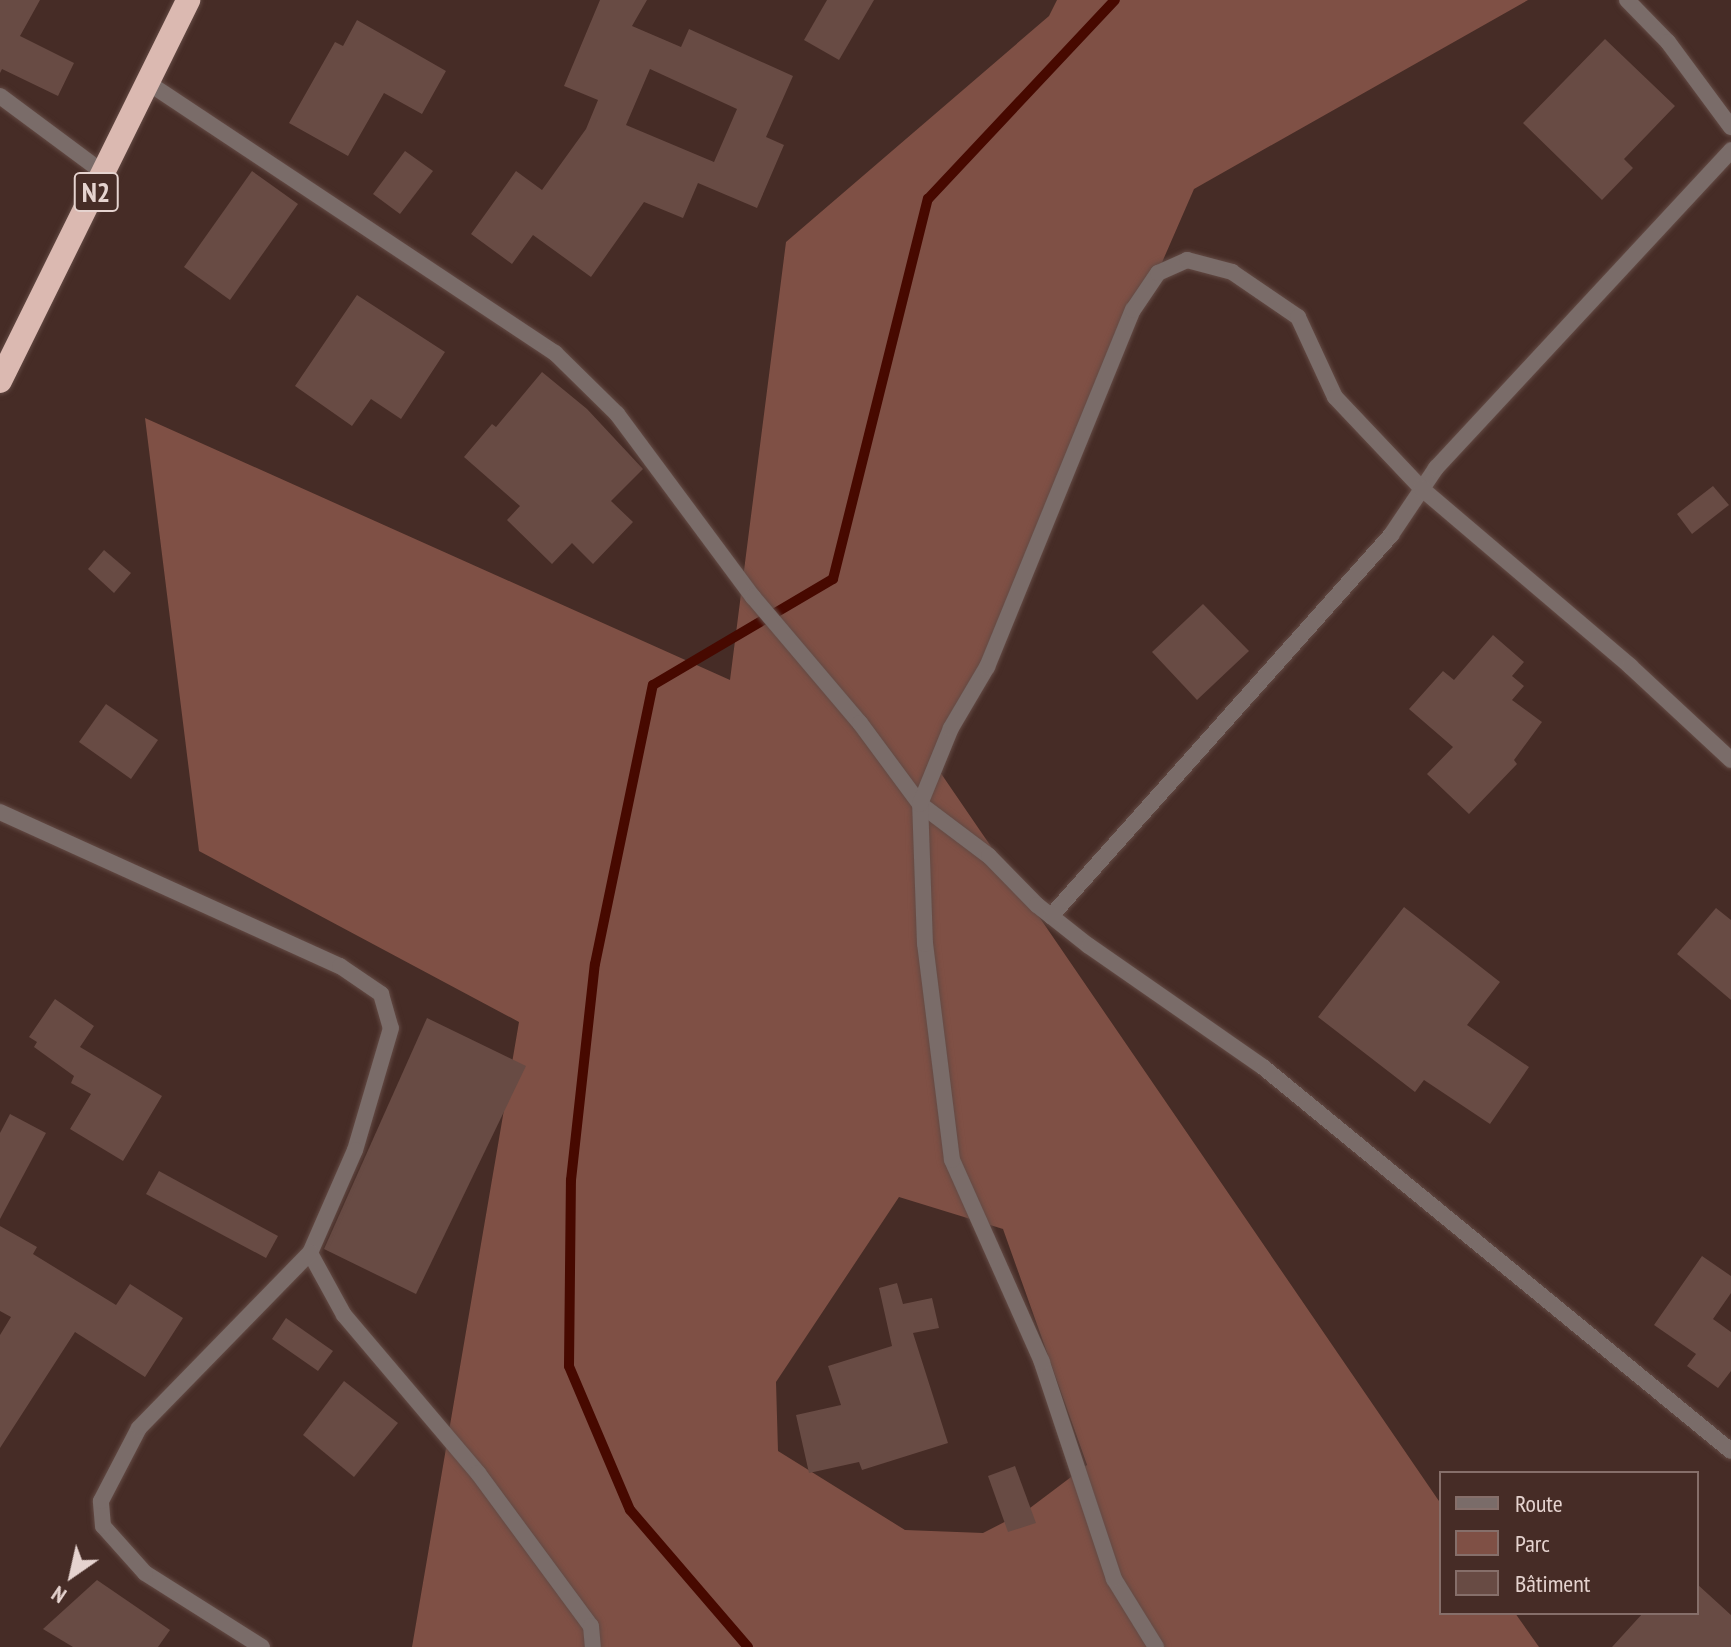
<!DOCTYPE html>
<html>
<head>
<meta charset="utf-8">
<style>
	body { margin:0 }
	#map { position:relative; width:1731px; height:1647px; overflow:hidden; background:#462c26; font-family:"PT Sans Narrow",sans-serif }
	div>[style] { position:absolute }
	.green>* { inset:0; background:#7f5045 }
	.stream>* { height:10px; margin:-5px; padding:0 5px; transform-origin:5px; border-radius:5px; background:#470900 }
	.building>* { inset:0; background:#684b44 }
	.roads { filter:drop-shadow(0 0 2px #634a44) drop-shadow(0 0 2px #634a44) }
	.street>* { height:16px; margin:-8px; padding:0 8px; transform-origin:8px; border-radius:8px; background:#7a6c69 }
	.highway>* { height:24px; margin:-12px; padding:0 12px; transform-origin:12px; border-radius:12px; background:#dbb9b1 }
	span { translate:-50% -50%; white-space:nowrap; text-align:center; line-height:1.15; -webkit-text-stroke:6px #462c26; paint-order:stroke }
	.shield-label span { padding:2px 6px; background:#462c26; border:2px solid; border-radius:6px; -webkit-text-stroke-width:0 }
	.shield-label { font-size:28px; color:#e5d3cf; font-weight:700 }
	.legend { position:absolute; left:1439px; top:1471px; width:260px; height:144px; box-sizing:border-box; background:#462c26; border:2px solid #866f6a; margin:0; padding:10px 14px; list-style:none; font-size:24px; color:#e5d3cf }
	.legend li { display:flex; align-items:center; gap:16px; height:40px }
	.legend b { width:40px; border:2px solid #866f6a }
	.north { position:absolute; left:32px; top:1535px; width:80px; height:80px; -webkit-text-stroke:6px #462c26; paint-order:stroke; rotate:214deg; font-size:22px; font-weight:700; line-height:32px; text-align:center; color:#e5d3cf }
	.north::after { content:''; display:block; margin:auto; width:28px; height:36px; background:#e5d3cf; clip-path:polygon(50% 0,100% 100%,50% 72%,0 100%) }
</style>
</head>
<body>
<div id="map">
	<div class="green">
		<div style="clip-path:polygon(evenodd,1057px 0,1528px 0,1194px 189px,940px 772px,1441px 1504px,1441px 1613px,1515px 1613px,1539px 1647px,412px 1647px,519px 1022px,199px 851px,145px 418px,730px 680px,786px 242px,1049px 16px,1057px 0,899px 1197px,1003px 1229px,1087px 1465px,1026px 1511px,983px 1533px,905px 1530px,778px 1451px,776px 1382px,899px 1197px)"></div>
	</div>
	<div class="stream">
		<div style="left:748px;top:1647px;width:181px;rotate:-130.7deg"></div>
		<div style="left:630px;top:1510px;width:156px;rotate:-113deg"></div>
		<div style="left:569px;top:1366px;width:186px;rotate:-89.4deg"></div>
		<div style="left:571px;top:1180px;width:217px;rotate:-83.7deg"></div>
		<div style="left:595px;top:964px;width:285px;rotate:-78.3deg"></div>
		<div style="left:653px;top:685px;width:209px;rotate:-30.5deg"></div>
		<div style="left:833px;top:579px;width:392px;rotate:-76deg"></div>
		<div style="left:928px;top:199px;width:273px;rotate:-46.8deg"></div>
	</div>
	<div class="building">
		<div style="clip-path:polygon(0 0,40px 0,20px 36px,74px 63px,58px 96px,2px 69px,0 73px)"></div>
		<div style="clip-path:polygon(evenodd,600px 0,647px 0,632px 26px,681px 47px,689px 29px,793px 76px,766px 137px,784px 145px,757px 208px,698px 183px,683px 218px,644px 202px,591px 277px,533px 235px,512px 264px,471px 234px,516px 171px,542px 190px,586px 129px,598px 100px,564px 86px,600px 0,650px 69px,737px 109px,714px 162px,626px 125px,650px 69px)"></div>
		<div style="clip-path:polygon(827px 0,874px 0,839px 60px,804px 40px)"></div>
		<div style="clip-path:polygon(357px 20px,446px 71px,422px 114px,384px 93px,348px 156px,289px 123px,335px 42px,343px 46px)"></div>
		<div style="clip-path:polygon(1605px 39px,1675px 106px,1624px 159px,1633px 168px,1602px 200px,1523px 123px)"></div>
		<div style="clip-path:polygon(405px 151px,433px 171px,400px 214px,373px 194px)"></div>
		<div style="clip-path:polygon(252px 171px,298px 204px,230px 300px,184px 267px)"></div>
		<div style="clip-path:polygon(357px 295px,445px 352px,401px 419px,371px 399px,352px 426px,295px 386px)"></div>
		<div style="clip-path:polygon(542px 372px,587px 409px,643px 469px,611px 501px,633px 522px,593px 564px,572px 543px,552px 564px,507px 520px,520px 506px,464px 457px,492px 424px,496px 427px)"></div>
		<div style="clip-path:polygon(1713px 486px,1729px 505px,1692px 534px,1677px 514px)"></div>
		<div style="clip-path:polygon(104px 550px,131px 573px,114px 593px,88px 569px)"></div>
		<div style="clip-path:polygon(1203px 604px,1249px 651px,1197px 700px,1152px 652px)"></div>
		<div style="clip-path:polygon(1493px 635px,1524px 662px,1512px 676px,1524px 686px,1512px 700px,1542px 722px,1514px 760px,1517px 764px,1469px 814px,1427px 774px,1453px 747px,1409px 709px,1443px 671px,1454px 680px)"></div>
		<div style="clip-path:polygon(106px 704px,158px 740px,131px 779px,79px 742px)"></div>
		<div style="clip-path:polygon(1404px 907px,1500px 982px,1467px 1025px,1529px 1067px,1490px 1124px,1424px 1080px,1415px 1092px,1318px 1017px)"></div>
		<div style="clip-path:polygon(1716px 908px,1731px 920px,1731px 1000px,1677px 954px)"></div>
		<div style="clip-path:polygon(55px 999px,94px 1026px,80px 1047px,162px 1096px,123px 1161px,70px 1129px,91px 1094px,71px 1083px,74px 1076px,34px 1047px,37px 1042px,29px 1037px)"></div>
		<div style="clip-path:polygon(427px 1018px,526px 1066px,416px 1294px,324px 1249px)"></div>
		<div style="clip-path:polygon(10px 1114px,46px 1133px,0 1219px,0 1133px)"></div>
		<div style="clip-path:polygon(159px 1171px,278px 1236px,266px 1258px,146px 1194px)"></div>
		<div style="clip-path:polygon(0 1226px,37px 1247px,33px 1254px,116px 1305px,130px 1284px,183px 1318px,145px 1377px,75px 1332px,0 1448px,0 1335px,11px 1317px,0 1311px)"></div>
		<div style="clip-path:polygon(1702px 1256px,1731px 1276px,1731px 1293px,1713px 1319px,1731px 1332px,1731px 1371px,1718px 1388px,1687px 1366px,1696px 1354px,1654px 1325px)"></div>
		<div style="clip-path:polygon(897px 1283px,903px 1304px,932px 1298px,939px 1328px,913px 1333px,948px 1443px,862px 1470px,859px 1462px,809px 1473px,796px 1415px,841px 1405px,828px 1366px,892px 1346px,879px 1288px)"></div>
		<div style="clip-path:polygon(286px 1318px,333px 1351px,318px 1371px,272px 1339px)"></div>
		<div style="clip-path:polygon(344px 1381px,398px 1423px,354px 1477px,303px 1435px)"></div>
		<div style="clip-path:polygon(1015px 1466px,1036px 1523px,1008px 1532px,988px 1476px)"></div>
		<div style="clip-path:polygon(97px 1580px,170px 1630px,158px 1647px,73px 1647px,43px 1629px)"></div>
		<div style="clip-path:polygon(1697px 1584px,1731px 1615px,1731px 1647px,1612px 1647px,1643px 1613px,1697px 1613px)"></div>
	</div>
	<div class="roads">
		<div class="street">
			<div style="left:1627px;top:0;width:59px;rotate:45.7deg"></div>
			<div style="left:1668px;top:42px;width:106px;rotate:53.5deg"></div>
			<div style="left:147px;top:82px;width:490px;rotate:33.6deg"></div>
			<div style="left:555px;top:353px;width:87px;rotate:44.5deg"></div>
			<div style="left:617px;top:414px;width:228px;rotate:53.4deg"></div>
			<div style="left:753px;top:597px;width:165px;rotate:49.7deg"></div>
			<div style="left:860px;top:723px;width:101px;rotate:53.5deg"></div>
			<div style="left:920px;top:804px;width:86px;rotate:37deg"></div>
			<div style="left:989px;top:856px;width:69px;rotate:45.6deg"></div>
			<div style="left:1037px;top:905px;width:66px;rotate:38.3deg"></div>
			<div style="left:1089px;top:946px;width:212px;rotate:34.8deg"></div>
			<div style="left:1263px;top:1067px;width:605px;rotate:39.37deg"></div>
			<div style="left:0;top:96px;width:131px;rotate:36.6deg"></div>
			<div style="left:0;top:812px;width:373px;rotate:24.4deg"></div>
			<div style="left:340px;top:966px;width:50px;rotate:34.3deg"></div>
			<div style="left:381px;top:994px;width:35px;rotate:74deg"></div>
			<div style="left:391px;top:1028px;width:127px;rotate:106.4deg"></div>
			<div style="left:355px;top:1150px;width:112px;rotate:113.6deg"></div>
			<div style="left:310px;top:1253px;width:71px;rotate:61.3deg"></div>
			<div style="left:344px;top:1315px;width:207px;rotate:49.7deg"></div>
			<div style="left:478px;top:1473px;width:190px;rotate:53.6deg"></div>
			<div style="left:591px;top:1626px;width:21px;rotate:85deg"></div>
			<div style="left:1051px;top:916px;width:511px;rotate:-48.25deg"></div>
			<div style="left:1391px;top:535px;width:81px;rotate:-56.1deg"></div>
			<div style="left:1436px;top:468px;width:434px;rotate:-47.1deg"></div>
			<div style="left:262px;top:1647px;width:138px;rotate:-147.7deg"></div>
			<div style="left:145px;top:1573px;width:63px;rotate:-131.8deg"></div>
			<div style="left:103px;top:1526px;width:25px;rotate:-95deg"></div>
			<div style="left:101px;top:1501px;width:82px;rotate:-62.5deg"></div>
			<div style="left:139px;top:1428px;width:245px;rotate:-45.7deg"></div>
			<div style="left:1156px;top:1647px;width:80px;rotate:-121.7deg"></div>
			<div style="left:1114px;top:1579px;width:229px;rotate:-108.4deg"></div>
			<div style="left:1042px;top:1362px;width:221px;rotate:-114deg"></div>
			<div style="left:952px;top:1160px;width:218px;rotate:-97.1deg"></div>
			<div style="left:925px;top:944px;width:140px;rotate:-92deg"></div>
			<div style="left:920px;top:804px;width:82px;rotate:-67.8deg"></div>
			<div style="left:951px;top:728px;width:71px;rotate:-59.5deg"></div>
			<div style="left:987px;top:667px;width:386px;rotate:-67.8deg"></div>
			<div style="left:1133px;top:310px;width:45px;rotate:-56deg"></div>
			<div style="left:1158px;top:273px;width:32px;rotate:-24deg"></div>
			<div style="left:1187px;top:260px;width:47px;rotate:14.9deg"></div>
			<div style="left:1232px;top:272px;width:80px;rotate:34.3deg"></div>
			<div style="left:1298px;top:317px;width:88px;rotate:65.2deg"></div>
			<div style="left:1335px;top:397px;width:125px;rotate:46.6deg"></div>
			<div style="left:1421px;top:488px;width:275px;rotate:40.4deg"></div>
			<div style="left:1630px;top:666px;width:138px;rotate:42.9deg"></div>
		</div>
		<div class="highway">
			<div style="left:0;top:381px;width:425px;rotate:-63.7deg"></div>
		</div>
	</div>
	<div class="shield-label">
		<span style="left:96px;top:192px">N2</span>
	</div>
	<ul class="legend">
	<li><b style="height:10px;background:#7a6c69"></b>Route</li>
	<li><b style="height:22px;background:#7f5045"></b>Parc</li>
	<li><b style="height:22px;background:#684b44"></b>Bâtiment</li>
	</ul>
	<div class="north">N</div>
</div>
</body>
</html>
